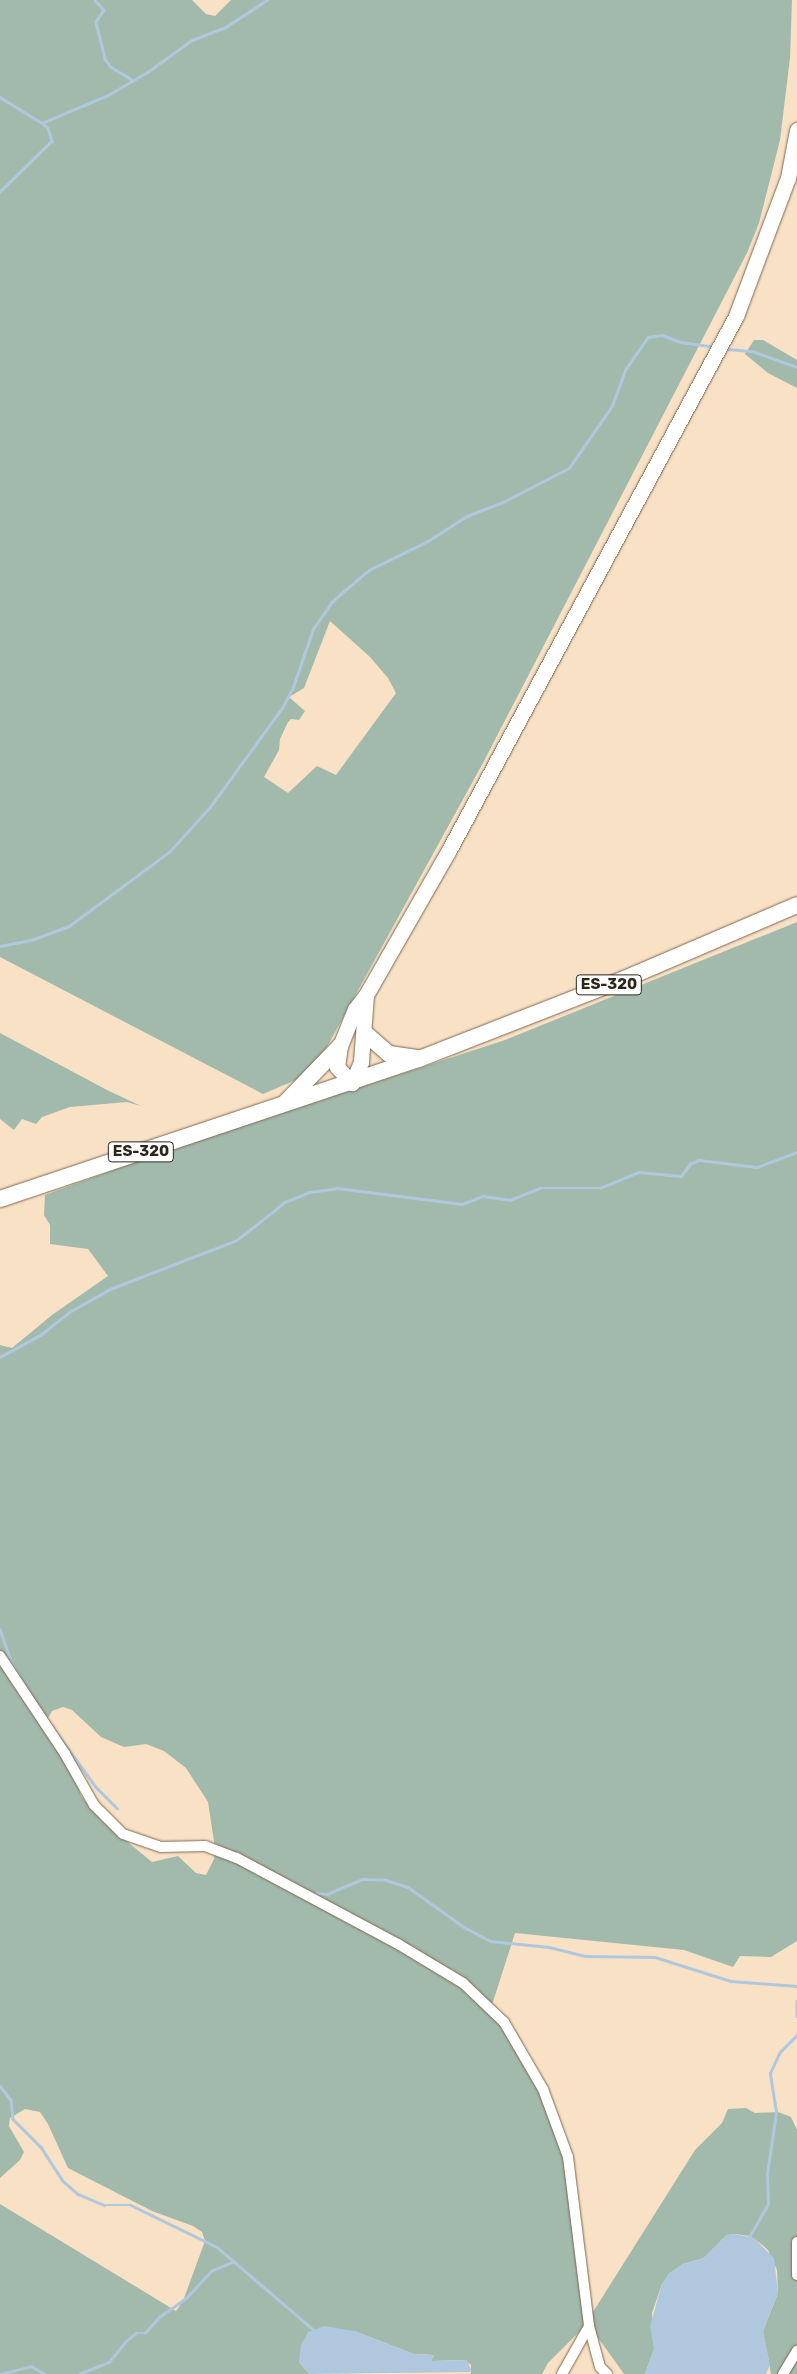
<!DOCTYPE html>
<html>
<head>
<meta charset="utf-8">
<style>
	body { margin:0 }
	#map { position:relative; width:797px; height:2374px; overflow:hidden; background:#f9e1c5; font-family:Rubik,sans-serif }
	div>[style] { position:absolute }
	.green>* { inset:0; background:#a1baac }
	.water>* { inset:0; background:#b0c8de }
	.stream>* { height:2.5px; margin:-1.25px; padding:0 1.25px; transform-origin:1.25px; border-radius:1.25px; background:#b0c8de }
	.roads { filter:drop-shadow(0 0 1px #7d684f) drop-shadow(0 0 1px #7d684f) }
	.street>* { height:10px; margin:-5px; padding:0 5px; transform-origin:5px; border-radius:5px; background:#fff }
	.secondary>* { height:15px; margin:-7.5px; padding:0 7.5px; transform-origin:7.5px; border-radius:7.5px; background:#fff }
	.primary>* { height:16px; margin:-8px; padding:0 8px; transform-origin:8px; border-radius:8px; background:#fff }
	span { translate:-50% -50%; white-space:nowrap; text-align:center; line-height:1.15; -webkit-text-stroke:4.5px #fff; paint-order:stroke }
	.shield-label span { padding:1px 4px; background:#fff; border:1px solid; border-radius:4px; -webkit-text-stroke-width:0 }
	.shield-label { font-size:15px; color:#2e251b; font-weight:700 }
</style>
</head>
<body>
<div id="map">
	<div class="green">
		<div style="clip-path:polygon(evenodd,0 0,192px 0,206px 14px,215px 16px,231px 0,792px 0,790px 58px,780px 140px,759px 223px,747px 253px,483px 763px,328px 1045px,317px 1061px,296px 1080px,263px 1094px,0 957px,0 0,330px 621px,370px 657px,388px 678px,396px 693px,336px 775px,317px 766px,288px 793px,264px 777px,279px 750px,280px 739px,288px 722px,291px 719px,299px 720px,305px 711px,289px 697px,304px 688px,330px 621px)"></div>
		<div style="clip-path:polygon(754px 340px,763px 340px,797px 360px,797px 388px,768px 373px,745px 354px)"></div>
		<div style="clip-path:polygon(evenodd,797px 922px,797px 1941px,771px 1957px,740px 1956px,733px 1967px,684px 1950px,515px 1933px,491px 2008px,545px 2103px,560px 2150px,562px 2148px,589px 2307px,593px 2312px,695px 2150px,722px 2123px,728px 2109px,746px 2108px,755px 2113px,778px 2112px,791px 2117px,797px 2130px,797px 2374px,771px 2374px,763px 2331px,778px 2293px,777px 2270px,768px 2250px,760px 2243px,750px 2236px,735px 2234px,727px 2235px,704px 2258px,683px 2264px,670px 2273px,662px 2284px,652px 2313px,654px 2349px,645px 2374px,624px 2374px,594px 2332px,580px 2331px,548px 2363px,542px 2374px,471px 2374px,471px 2365px,465px 2360px,431px 2361px,434px 2355px,414px 2354px,354px 2331px,299px 2362px,309px 2374px,0 2374px,0 2204px,176px 2311px,183px 2301px,205px 2241px,202px 2232px,193px 2226px,152px 2211px,68px 2168px,48px 2124px,40px 2112px,25px 2109px,10px 2118px,9px 2126px,24px 2152px,20px 2160px,0 2178px,0 1345px,12px 1348px,52px 1315px,108px 1276px,88px 1249px,50px 1244px,50px 1225px,44px 1215px,45px 1195px,174px 1148px,505px 1040px,797px 922px,63px 1707px,72px 1710px,101px 1737px,124px 1747px,146px 1744px,164px 1751px,186px 1768px,208px 1802px,215px 1848px,214px 1859px,206px 1875px,196px 1873px,178px 1856px,152px 1862px,102px 1821px,81px 1796px,77px 1783px,51px 1739px,46px 1721px,52px 1711px,63px 1707px)"></div>
		<div style="clip-path:polygon(0 1033px,107px 1090px,141px 1106px,127px 1102px,70px 1107px,42px 1117px,36px 1124px,22px 1119px,14px 1130px,0 1119px)"></div>
	</div>
	<div class="water">
		<div style="clip-path:polygon(735px 2234px,754px 2238px,774px 2258px,778px 2293px,763px 2331px,770px 2365px,766px 2374px,645px 2374px,654px 2349px,650px 2326px,662px 2284px,670px 2273px,683px 2264px,704px 2258px,727px 2235px)"></div>
		<div style="clip-path:polygon(324px 2326px,354px 2331px,414px 2354px,434px 2355px,431px 2361px,467px 2360px,472px 2372px,309px 2374px,299px 2362px,301px 2345px,308px 2332px)"></div>
	</div>
	<div class="stream">
		<div style="left:95px;top:0;width:13px;rotate:48deg"></div>
		<div style="left:104px;top:10px;width:14px;rotate:124deg"></div>
		<div style="left:96px;top:22px;width:38px;rotate:76deg"></div>
		<div style="left:105px;top:59px;width:10px;rotate:53deg"></div>
		<div style="left:111px;top:67px;width:26px;rotate:31deg"></div>
		<div style="left:0;top:97px;width:49px;rotate:31.8deg"></div>
		<div style="left:42px;top:123px;width:8px;rotate:40deg"></div>
		<div style="left:48px;top:128px;width:14px;rotate:73deg"></div>
		<div style="left:52px;top:141px;width:73px;rotate:135.6deg"></div>
		<div style="left:42px;top:123px;width:69px;rotate:-22.9deg"></div>
		<div style="left:106px;top:96px;width:46px;rotate:-29.9deg"></div>
		<div style="left:146px;top:73px;width:57px;rotate:-35.7deg"></div>
		<div style="left:192px;top:40px;width:34px;rotate:-21deg"></div>
		<div style="left:224px;top:28px;width:51px;rotate:-33.1deg"></div>
		<div style="left:728px;top:349px;width:24px;rotate:5deg"></div>
		<div style="left:752px;top:351px;width:48px;rotate:19.6deg"></div>
		<div style="left:0;top:946px;width:32px;rotate:-11deg"></div>
		<div style="left:31px;top:940px;width:40px;rotate:-20.2deg"></div>
		<div style="left:69px;top:926px;width:124px;rotate:-36.5deg"></div>
		<div style="left:169px;top:852px;width:61px;rotate:-47.7deg"></div>
		<div style="left:210px;top:807px;width:122px;rotate:-54deg"></div>
		<div style="left:282px;top:708px;width:24px;rotate:-62deg"></div>
		<div style="left:293px;top:687px;width:61px;rotate:-71deg"></div>
		<div style="left:313px;top:629px;width:32px;rotate:-55deg"></div>
		<div style="left:331px;top:603px;width:18px;rotate:-43deg"></div>
		<div style="left:344px;top:591px;width:33px;rotate:-40deg"></div>
		<div style="left:369px;top:570px;width:66px;rotate:-26.2deg"></div>
		<div style="left:428px;top:541px;width:46px;rotate:-32.7deg"></div>
		<div style="left:467px;top:516px;width:41px;rotate:-21.5deg"></div>
		<div style="left:505px;top:501px;width:72px;rotate:-27.3deg"></div>
		<div style="left:569px;top:468px;width:75px;rotate:-55.3deg"></div>
		<div style="left:612px;top:406px;width:38px;rotate:-70deg"></div>
		<div style="left:625px;top:370px;width:40px;rotate:-55.1deg"></div>
		<div style="left:648px;top:337px;width:14px;rotate:-8deg"></div>
		<div style="left:662px;top:335px;width:20px;rotate:20deg"></div>
		<div style="left:681px;top:342px;width:30px;rotate:8deg"></div>
		<div style="left:0;top:1357px;width:46px;rotate:-28.8deg"></div>
		<div style="left:40px;top:1335px;width:39px;rotate:-38deg"></div>
		<div style="left:71px;top:1311px;width:45px;rotate:-29.4deg"></div>
		<div style="left:110px;top:1289px;width:136px;rotate:-21.1deg"></div>
		<div style="left:237px;top:1240px;width:61px;rotate:-38.4deg"></div>
		<div style="left:285px;top:1202px;width:27px;rotate:-22deg"></div>
		<div style="left:310px;top:1192px;width:27px;rotate:-8deg"></div>
		<div style="left:337px;top:1188px;width:126px;rotate:7.3deg"></div>
		<div style="left:462px;top:1204px;width:22px;rotate:-21deg"></div>
		<div style="left:483px;top:1196px;width:27px;rotate:8deg"></div>
		<div style="left:510px;top:1200px;width:32px;rotate:-22deg"></div>
		<div style="left:540px;top:1188px;width:60px"></div>
		<div style="left:600px;top:1188px;width:42px;rotate:-22.3deg"></div>
		<div style="left:639px;top:1172px;width:42px;rotate:5.4deg"></div>
		<div style="left:681px;top:1176px;width:15px;rotate:-53deg"></div>
		<div style="left:690px;top:1164px;width:10px;rotate:-24deg"></div>
		<div style="left:699px;top:1160px;width:58px;rotate:6.9deg"></div>
		<div style="left:757px;top:1167px;width:43px;rotate:-20.6deg"></div>
		<div style="left:0;top:1629px;width:34px;rotate:71deg"></div>
		<div style="left:11px;top:1661px;width:25px;rotate:61deg"></div>
		<div style="left:44px;top:1715px;width:89px;rotate:54.2deg"></div>
		<div style="left:96px;top:1787px;width:30px;rotate:45deg"></div>
		<div style="left:317px;top:1893px;width:10px;rotate:6deg"></div>
		<div style="left:327px;top:1894px;width:39px;rotate:-23deg"></div>
		<div style="left:363px;top:1879px;width:23px;rotate:2deg"></div>
		<div style="left:386px;top:1880px;width:23px;rotate:18deg"></div>
		<div style="left:408px;top:1887px;width:69px;rotate:35.5deg"></div>
		<div style="left:464px;top:1927px;width:30px;rotate:28deg"></div>
		<div style="left:490px;top:1941px;width:59px;rotate:5.8deg"></div>
		<div style="left:549px;top:1947px;width:38px;rotate:14deg"></div>
		<div style="left:586px;top:1956px;width:69px;rotate:0.8deg"></div>
		<div style="left:655px;top:1957px;width:80px;rotate:17.5deg"></div>
		<div style="left:731px;top:1981px;width:66px;rotate:4.3deg"></div>
		<div style="left:797px;top:2001px;width:15px;rotate:90deg"></div>
		<div style="left:0;top:2086px;width:18px;rotate:52deg"></div>
		<div style="left:11px;top:2100px;width:19px;rotate:84deg"></div>
		<div style="left:13px;top:2119px;width:40px;rotate:45deg"></div>
		<div style="left:41px;top:2147px;width:40px;rotate:57.1deg"></div>
		<div style="left:63px;top:2181px;width:20px;rotate:41deg"></div>
		<div style="left:78px;top:2194px;width:28px;rotate:23deg"></div>
		<div style="left:104px;top:2205px;width:27px"></div>
		<div style="left:131px;top:2205px;width:96px;rotate:26deg"></div>
		<div style="left:217px;top:2247px;width:129px;rotate:40.6deg"></div>
		<div style="left:748px;top:2239px;width:40px;rotate:-60.3deg"></div>
		<div style="left:768px;top:2204px;width:30px;rotate:-92deg"></div>
		<div style="left:767px;top:2174px;width:63px;rotate:-81.7deg"></div>
		<div style="left:776px;top:2112px;width:39px;rotate:-99deg"></div>
		<div style="left:770px;top:2073px;width:23px;rotate:-65deg"></div>
		<div style="left:780px;top:2052px;width:24px;rotate:-45deg"></div>
		<div style="left:0;top:2374px;width:32px;rotate:-14deg"></div>
		<div style="left:31px;top:2366px;width:16px;rotate:30deg"></div>
		<div style="left:79px;top:2374px;width:32px;rotate:-22deg"></div>
		<div style="left:109px;top:2362px;width:27px;rotate:-51deg"></div>
		<div style="left:126px;top:2341px;width:13px;rotate:-39deg"></div>
		<div style="left:136px;top:2333px;width:9px"></div>
		<div style="left:145px;top:2333px;width:21px;rotate:-49deg"></div>
		<div style="left:159px;top:2317px;width:33px;rotate:-35deg"></div>
		<div style="left:186px;top:2298px;width:37px;rotate:-47deg"></div>
		<div style="left:211px;top:2271px;width:25px;rotate:-23deg"></div>
	</div>
	<div class="roads">
		<div class="street">
			<div style="left:0;top:1656px;width:118px;rotate:56.4deg"></div>
			<div style="left:65px;top:1754px;width:59px;rotate:60.4deg"></div>
			<div style="left:94px;top:1805px;width:41px;rotate:45deg"></div>
			<div style="left:123px;top:1834px;width:40px;rotate:18.9deg"></div>
			<div style="left:161px;top:1847px;width:44px;rotate:-1.3deg"></div>
			<div style="left:205px;top:1846px;width:34px;rotate:21deg"></div>
			<div style="left:237px;top:1858px;width:183px;rotate:28.1deg"></div>
			<div style="left:398px;top:1944px;width:76px;rotate:31deg"></div>
			<div style="left:463px;top:1983px;width:57px;rotate:43.6deg"></div>
			<div style="left:504px;top:2022px;width:78px;rotate:59.8deg"></div>
			<div style="left:543px;top:2089px;width:72px;rotate:69.8deg"></div>
			<div style="left:568px;top:2157px;width:170px;rotate:82.9deg"></div>
			<div style="left:589px;top:2326px;width:42px;rotate:75deg"></div>
			<div style="left:600px;top:2367px;width:10px;rotate:45deg"></div>
			<div style="left:797px;top:2242px;width:33px;rotate:90deg"></div>
			<div style="left:562px;top:2374px;width:55px;rotate:-60.6deg"></div>
			<div style="left:783px;top:2374px;width:27px;rotate:-59deg"></div>
		</div>
		<div class="secondary">
			<div style="left:366px;top:995px;width:67px;rotate:94.3deg"></div>
			<div style="left:361px;top:1062px;width:23px;rotate:113deg"></div>
			<div style="left:352px;top:1083px;width:22px;rotate:-133deg"></div>
			<div style="left:337px;top:1067px;width:21px;rotate:-82deg"></div>
			<div style="left:340px;top:1046px;width:40px;rotate:-68deg"></div>
			<div style="left:355px;top:1009px;width:18px;rotate:-52deg"></div>
			<div style="left:366px;top:995px;width:167px;rotate:-60.2deg"></div>
			<div style="left:449px;top:850px;width:606px;rotate:-61.74deg"></div>
			<div style="left:736px;top:316px;width:147px;rotate:-69.4deg"></div>
			<div style="left:788px;top:178px;width:49px;rotate:-79.4deg"></div>
		</div>
		<div class="primary">
			<div style="left:366px;top:1034px;width:30px;rotate:41deg"></div>
			<div style="left:389px;top:1054px;width:28px;rotate:8deg"></div>
			<div style="left:286px;top:1102px;width:78px;rotate:-46deg"></div>
			<div style="left:0;top:1199px;width:442px;rotate:-18.5deg"></div>
			<div style="left:419px;top:1059px;width:218px;rotate:-21.3deg"></div>
			<div style="left:622px;top:980px;width:190px;rotate:-23.2deg"></div>
		</div>
	</div>
	<div class="shield-label">
		<span style="left:609px;top:985px">ES-320</span>
		<span style="left:141px;top:1152px">ES-320</span>
	</div>
</div>
</body>
</html>
